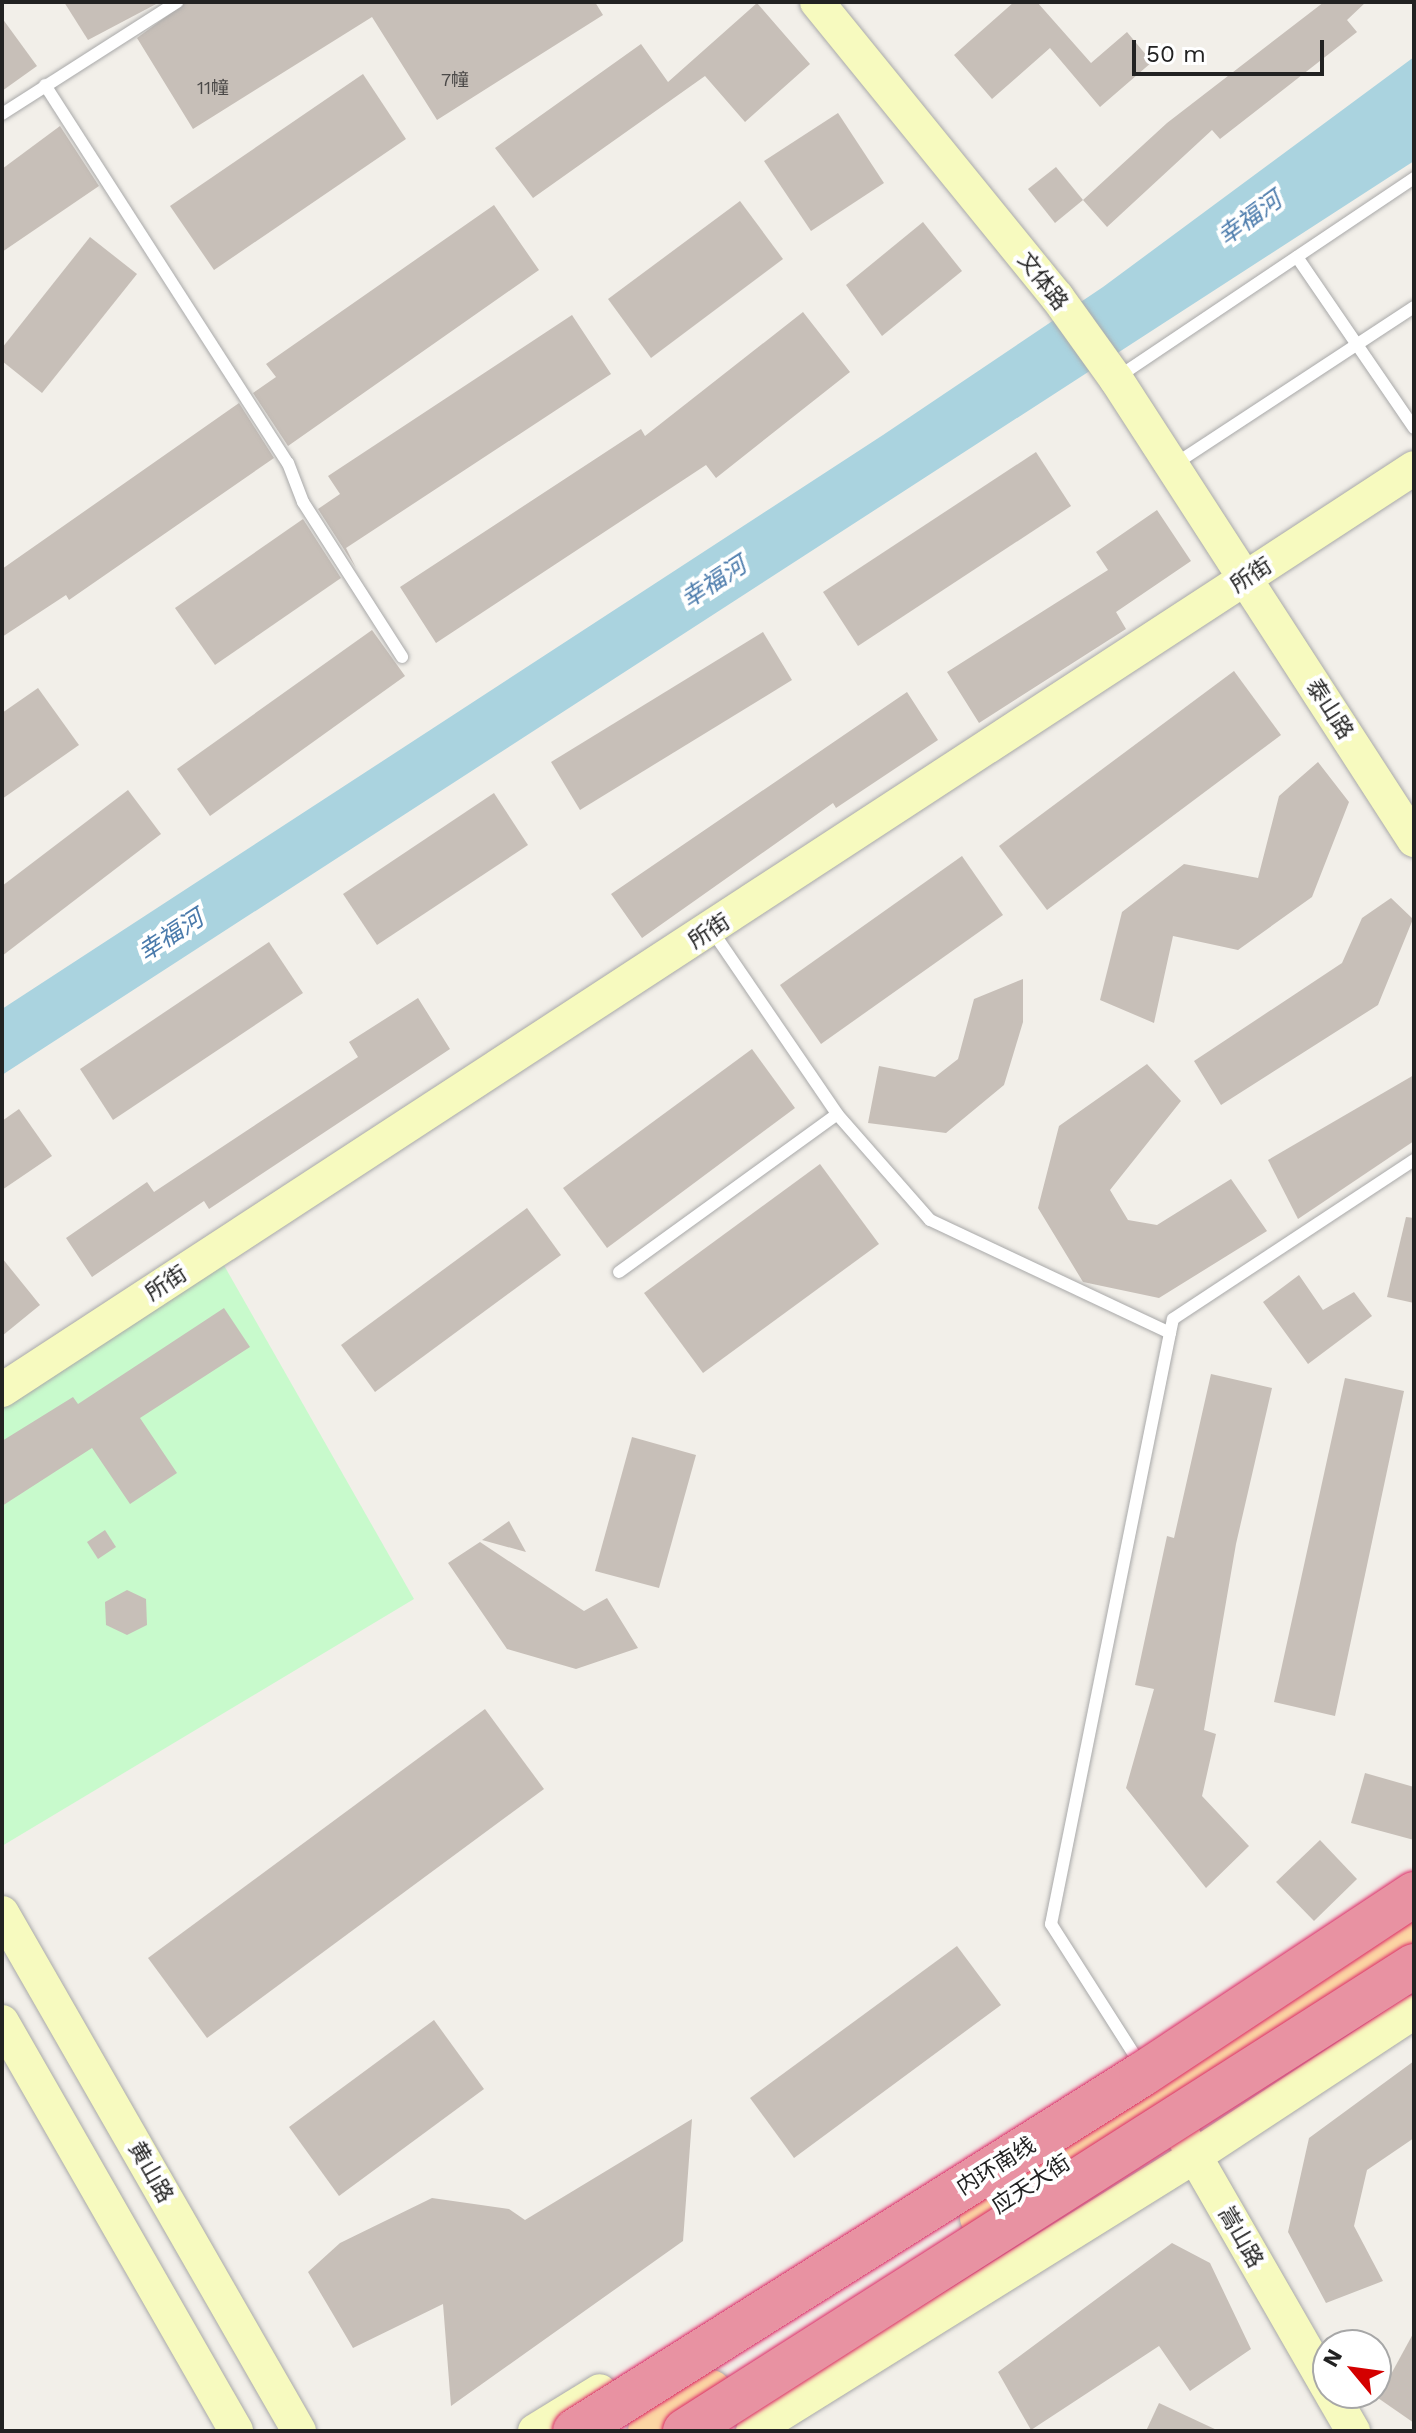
<!DOCTYPE html>
<html>
<head>
<meta charset="utf-8">
<style>
	body { margin:0 }
	#map { position:relative; width:1416px; height:2433px; overflow:hidden; background:#f2efe9; font-family:"Work Sans","Noto Sans SC",sans-serif }
	div>[style] { position:absolute }
	.park>* { inset:0; background:#c8facc }
	.water>* { inset:0; background:#aad3df }
	.building>* { inset:0; background:#c7bfb8 }
	.roads { filter:drop-shadow(0 0 2px #a9a9a9) drop-shadow(0 0 2px #a9a9a9) }
	.lane>* { height:12px; margin:-6px; padding:0 6px; transform-origin:6px; border-radius:6px; background:#fff }
	.secondary>* { height:34px; margin:-17px; padding:0 17px; transform-origin:17px; border-radius:17px; background:#f7fabf }
	.primary>* { height:38px; margin:-19px; padding:0 19px; transform-origin:19px; border-radius:19px; background:#fcd6a4 }
	.bridges { filter:drop-shadow(0 0 2px #dc2a67) drop-shadow(0 0 2px #dc2a67) }
	.highway-bridge>* { height:44px; margin:-22px; padding:0 22px; transform-origin:22px; border-radius:22px; background:#e892a2 }
	span { translate:-50% -50%; white-space:nowrap; text-align:center; line-height:1.15; -webkit-text-stroke:8px #fff; paint-order:stroke }
	.number-label { font-size:18px; color:#4b4948 }
	.number-label span { -webkit-text-stroke-width:0 }
	.street-label { font-size:22px; color:#222 }
	.water-label { font-size:24px; color:#4a7aab; font-style:italic }
	.frame { position:absolute; inset:0; border:4px solid #222; pointer-events:none }
	.north { position:absolute; left:1312px; top:2329px; width:80px; height:80px; box-sizing:border-box; background:#fff; border:2px solid #a7a7a7; border-radius:50%; rotate:299deg; font-size:22px; font-weight:700; line-height:32px; text-align:center; color:#222 }
	.north::after { content:''; display:block; margin:auto; width:28px; height:36px; background:#d40000; clip-path:polygon(50% 0,100% 100%,50% 72%,0 100%) }
	.scale { position:absolute; left:1132px; top:40px; width:192px; height:36px; box-sizing:border-box; border:4px solid #222; border-top:0; padding-left:10px; font-size:24px; line-height:28px; white-space:nowrap; color:#222; -webkit-text-stroke:6px #fff; paint-order:stroke }
</style>
</head>
<body>
<div id="map">
	<div class="park">
		<div style="clip-path:polygon(213px 1246px,414px 1599px,2px 1846px,2px 1386px)"></div>
	</div>
	<div class="water">
		<div style="clip-path:polygon(1414px 57px,1414px 161px,2px 1075px,2px 1009px,883px 435px,1103px 287px)"></div>
	</div>
	<div class="building">
		<div style="clip-path:polygon(64px 2px,160px 2px,88px 40px)"></div>
		<div style="clip-path:polygon(186px 2px,595px 2px,603px 15px,437px 120px,372px 17px,193px 129px,137px 38px)"></div>
		<div style="clip-path:polygon(1014px 2px,1037px 2px,1091px 63px,1127px 32px,1152px 62px,1100px 107px,1050px 48px,992px 99px,954px 55px)"></div>
		<div style="clip-path:polygon(1324px 2px,1366px 2px,1347px 20px,1357px 32px,1220px 139px,1212px 130px,1107px 227px,1083px 200px,1167px 123px)"></div>
		<div style="clip-path:polygon(757px 3px,810px 64px,745px 122px,705px 76px,533px 198px,495px 148px,641px 44px,668px 82px)"></div>
		<div style="clip-path:polygon(2px 18px,37px 66px,2px 91px)"></div>
		<div style="clip-path:polygon(363px 74px,406px 139px,214px 270px,170px 206px)"></div>
		<div style="clip-path:polygon(838px 113px,884px 183px,811px 231px,764px 161px)"></div>
		<div style="clip-path:polygon(60px 126px,99px 186px,2px 252px,2px 169px)"></div>
		<div style="clip-path:polygon(1056px 167px,1083px 200px,1055px 223px,1028px 189px)"></div>
		<div style="clip-path:polygon(740px 201px,783px 259px,651px 358px,608px 299px)"></div>
		<div style="clip-path:polygon(494px 205px,539px 270px,288px 446px,253px 393px,276px 377px,266px 364px)"></div>
		<div style="clip-path:polygon(923px 222px,962px 271px,882px 336px,846px 285px)"></div>
		<div style="clip-path:polygon(90px 237px,137px 274px,42px 393px,2px 361px,2px 348px)"></div>
		<div style="clip-path:polygon(803px 312px,850px 372px,716px 478px,706px 465px,436px 643px,400px 587px,641px 429px,645px 436px)"></div>
		<div style="clip-path:polygon(572px 315px,611px 374px,346px 548px,356px 568px,318px 509px,340px 494px,328px 476px)"></div>
		<div style="clip-path:polygon(239px 403px,274px 458px,69px 600px,66px 595px,2px 637px,2px 569px)"></div>
		<div style="clip-path:polygon(1036px 452px,1071px 506px,858px 646px,823px 592px)"></div>
		<div style="clip-path:polygon(1157px 510px,1191px 561px,1116px 612px,1126px 629px,979px 723px,947px 672px,1108px 570px,1096px 552px)"></div>
		<div style="clip-path:polygon(303px 519px,341px 578px,215px 665px,175px 608px)"></div>
		<div style="clip-path:polygon(372px 630px,405px 676px,210px 816px,177px 769px)"></div>
		<div style="clip-path:polygon(763px 632px,792px 680px,580px 810px,551px 762px)"></div>
		<div style="clip-path:polygon(1234px 671px,1281px 735px,1047px 910px,999px 846px)"></div>
		<div style="clip-path:polygon(38px 688px,79px 745px,2px 799px,2px 713px)"></div>
		<div style="clip-path:polygon(907px 692px,938px 740px,836px 808px,833px 803px,642px 938px,611px 894px)"></div>
		<div style="clip-path:polygon(1318px 762px,1349px 802px,1312px 897px,1238px 950px,1173px 936px,1154px 1023px,1100px 1000px,1122px 912px,1184px 864px,1258px 878px,1279px 796px)"></div>
		<div style="clip-path:polygon(128px 790px,161px 834px,2px 956px,2px 886px)"></div>
		<div style="clip-path:polygon(494px 793px,528px 845px,377px 945px,343px 894px)"></div>
		<div style="clip-path:polygon(962px 856px,1003px 915px,821px 1044px,780px 985px)"></div>
		<div style="clip-path:polygon(1391px 898px,1413px 919px,1378px 1005px,1221px 1105px,1194px 1061px,1342px 963px,1362px 918px)"></div>
		<div style="clip-path:polygon(269px 942px,303px 993px,113px 1120px,80px 1069px)"></div>
		<div style="clip-path:polygon(1023px 979px,1023px 1022px,1004px 1085px,946px 1133px,868px 1123px,879px 1066px,935px 1077px,958px 1059px,974px 999px)"></div>
		<div style="clip-path:polygon(418px 998px,450px 1049px,209px 1209px,204px 1201px,92px 1277px,66px 1238px,147px 1182px,154px 1192px,358px 1057px,349px 1042px)"></div>
		<div style="clip-path:polygon(752px 1049px,795px 1108px,607px 1248px,563px 1188px)"></div>
		<div style="clip-path:polygon(1147px 1064px,1181px 1101px,1110px 1190px,1128px 1220px,1157px 1225px,1231px 1179px,1267px 1231px,1159px 1298px,1083px 1282px,1038px 1208px,1059px 1126px)"></div>
		<div style="clip-path:polygon(1414px 1075px,1414px 1141px,1298px 1219px,1268px 1160px)"></div>
		<div style="clip-path:polygon(19px 1109px,52px 1156px,2px 1190px,2px 1121px)"></div>
		<div style="clip-path:polygon(820px 1164px,879px 1244px,703px 1373px,644px 1293px)"></div>
		<div style="clip-path:polygon(527px 1208px,561px 1255px,375px 1392px,341px 1345px)"></div>
		<div style="clip-path:polygon(1406px 1217px,1414px 1218px,1414px 1303px,1387px 1297px)"></div>
		<div style="clip-path:polygon(2px 1258px,40px 1305px,2px 1336px)"></div>
		<div style="clip-path:polygon(1299px 1275px,1323px 1310px,1354px 1292px,1372px 1316px,1308px 1364px,1263px 1302px)"></div>
		<div style="clip-path:polygon(224px 1308px,250px 1347px,140px 1418px,177px 1473px,130px 1504px,92px 1448px,2px 1506px,2px 1441px,73px 1397px,78px 1404px)"></div>
		<div style="clip-path:polygon(1211px 1374px,1272px 1388px,1236px 1544px,1204px 1730px,1216px 1734px,1202px 1796px,1249px 1846px,1206px 1888px,1126px 1788px,1154px 1689px,1135px 1685px,1167px 1536px,1174px 1538px)"></div>
		<div style="clip-path:polygon(1345px 1378px,1404px 1391px,1335px 1716px,1274px 1702px)"></div>
		<div style="clip-path:polygon(632px 1437px,696px 1455px,659px 1588px,595px 1571px)"></div>
		<div style="clip-path:polygon(509px 1521px,526px 1552px,482px 1540px)"></div>
		<div style="clip-path:polygon(105px 1530px,116px 1547px,98px 1559px,87px 1542px)"></div>
		<div style="clip-path:polygon(480px 1542px,584px 1611px,607px 1598px,638px 1648px,576px 1669px,507px 1649px,448px 1563px)"></div>
		<div style="clip-path:polygon(127px 1590px,146px 1599px,147px 1625px,127px 1635px,106px 1625px,105px 1602px)"></div>
		<div style="clip-path:polygon(485px 1709px,544px 1789px,207px 2038px,148px 1958px)"></div>
		<div style="clip-path:polygon(1365px 1773px,1414px 1787px,1414px 1840px,1351px 1823px)"></div>
		<div style="clip-path:polygon(1320px 1840px,1357px 1879px,1314px 1921px,1276px 1882px)"></div>
		<div style="clip-path:polygon(957px 1946px,1001px 2005px,794px 2158px,750px 2098px)"></div>
		<div style="clip-path:polygon(434px 2020px,484px 2089px,339px 2196px,289px 2127px)"></div>
		<div style="clip-path:polygon(1414px 2061px,1414px 2138px,1367px 2170px,1354px 2226px,1383px 2281px,1326px 2303px,1288px 2232px,1309px 2138px)"></div>
		<div style="clip-path:polygon(692px 2119px,683px 2241px,451px 2406px,443px 2304px,353px 2348px,308px 2272px,340px 2243px,432px 2198px,509px 2209px,525px 2220px)"></div>
		<div style="clip-path:polygon(1172px 2243px,1210px 2263px,1251px 2349px,1190px 2391px,1159px 2346px,1031px 2430px,998px 2372px)"></div>
		<div style="clip-path:polygon(1414px 2332px,1414px 2423px,1378px 2398px)"></div>
		<div style="clip-path:polygon(1159px 2403px,1219px 2431px,1146px 2431px)"></div>
	</div>
	<div class="roads">
		<div class="lane">
			<div style="left:45px;top:85px;width:449px;rotate:57.3deg"></div>
			<div style="left:288px;top:463px;width:42px;rotate:69deg"></div>
			<div style="left:303px;top:502px;width:184px;rotate:57.4deg"></div>
			<div style="left:2px;top:114px;width:208px;rotate:-32.6deg"></div>
			<div style="left:1297px;top:257px;width:207px;rotate:55.6deg"></div>
			<div style="left:1118px;top:377px;width:357px;rotate:-33.9deg"></div>
			<div style="left:1175px;top:464px;width:286px;rotate:-33.3deg"></div>
			<div style="left:711px;top:929px;width:224px;rotate:55.7deg"></div>
			<div style="left:619px;top:1272px;width:269px;rotate:-35.9deg"></div>
			<div style="left:837px;top:1114px;width:141px;rotate:48.7deg"></div>
			<div style="left:930px;top:1220px;width:265px;rotate:25.2deg"></div>
			<div style="left:1170px;top:1333px;width:603px;rotate:101.38deg"></div>
			<div style="left:1051px;top:1924px;width:169px;rotate:57.5deg"></div>
			<div style="left:1170px;top:1333px;width:14px;rotate:-78deg"></div>
			<div style="left:1173px;top:1319px;width:289px;rotate:-33.4deg"></div>
		</div>
		<div class="secondary">
			<div style="left:817px;top:2px;width:380px;rotate:50.9deg"></div>
			<div style="left:1057px;top:297px;width:101px;rotate:54.3deg"></div>
			<div style="left:1116px;top:379px;width:549px;rotate:57.12deg"></div>
			<div style="left:2px;top:1390px;width:1686px;rotate:-33.14deg"></div>
			<div style="left:2px;top:1913px;width:597px;rotate:60.17deg"></div>
			<div style="left:2px;top:2022px;width:471px;rotate:60.2deg"></div>
			<div style="left:1162px;top:2099px;width:333px;rotate:60.1deg"></div>
			<div style="left:1331px;top:2393px;width:44px;rotate:59.9deg"></div>
			<div style="left:535px;top:2431px;width:76px;rotate:-31.6deg"></div>
			<div style="left:753px;top:2431px;width:521px;rotate:-31.89deg"></div>
			<div style="left:1195px;top:2156px;width:262px;rotate:-33.3deg"></div>
		</div>
		<div class="primary">
			<div style="left:979px;top:2218px;width:520px;rotate:-33.14deg"></div>
			<div style="left:647px;top:2431px;width:77px;rotate:-32.9deg"></div>
		</div>
	</div>
	<div class="bridges">
		<div class="highway-bridge">
			<div style="left:575px;top:2431px;width:669px;rotate:-32.17deg"></div>
			<div style="left:1141px;top:2075px;width:328px;rotate:-33.5deg"></div>
			<div style="left:685px;top:2431px;width:865px;rotate:-32.53deg"></div>
		</div>
	</div>
	<div class="number-label">
		<span style="left:455px;top:80px">7幢</span>
		<span style="left:213px;top:88px">11幢</span>
	</div>
	<div class="street-label">
		<span style="left:1043px;top:281px;rotate:52deg">文体路</span>
		<span style="left:1251px;top:575px;rotate:-33deg">所街</span>
		<span style="left:1330px;top:709px;rotate:57deg">泰山路</span>
		<span style="left:709px;top:931px;rotate:-33deg">所街</span>
		<span style="left:166px;top:1283px;rotate:-33deg">所街</span>
		<span style="left:996px;top:2166px;rotate:-32deg">内环南线</span>
		<span style="left:151px;top:2172px;rotate:60deg">黄山路</span>
		<span style="left:1031px;top:2184px;rotate:-33deg">应天大街</span>
		<span style="left:1241px;top:2237px;rotate:60deg">嵩山路</span>
	</div>
	<div class="water-label">
		<span style="left:1250px;top:219px;rotate:-36deg">幸福河</span>
		<span style="left:714px;top:583px;rotate:-33deg">幸福河</span>
		<span style="left:171px;top:936px;rotate:-33deg">幸福河</span>
	</div>
	<div class="frame"></div>
	<div class="north">N</div>
	<div class="scale">50 m</div>
</div>
</body>
</html>
